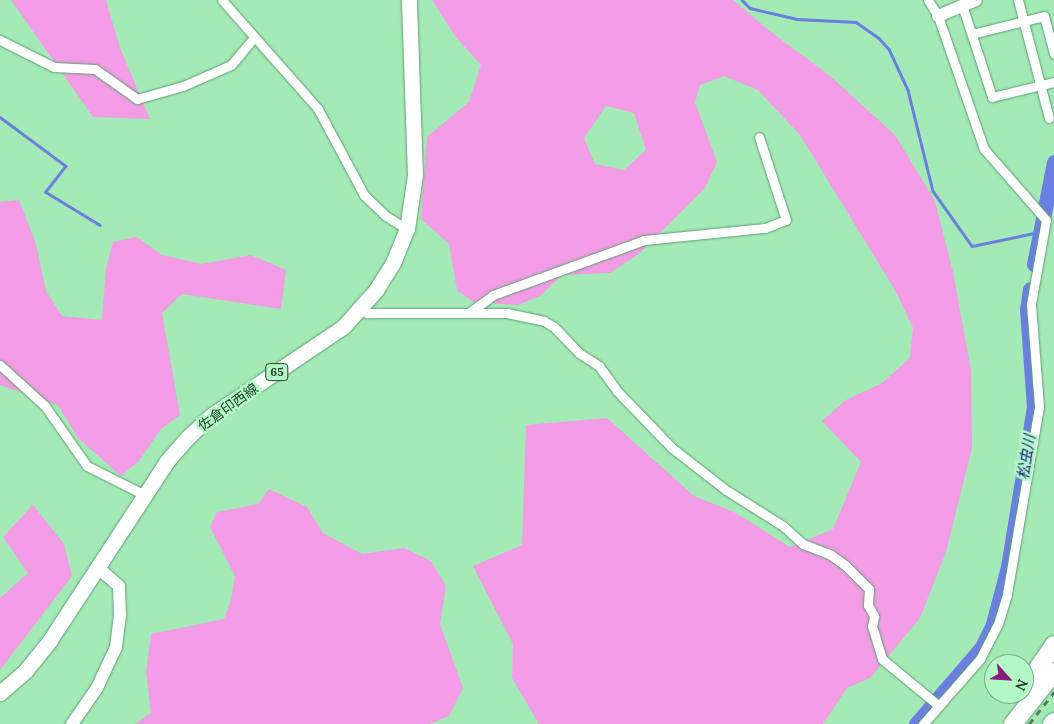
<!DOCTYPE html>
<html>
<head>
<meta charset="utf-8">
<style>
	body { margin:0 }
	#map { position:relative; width:1054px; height:724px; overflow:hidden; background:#a4eab7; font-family:Lora,"Noto Sans JP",serif }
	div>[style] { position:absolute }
	.green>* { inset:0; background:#f19ce4 }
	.stream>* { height:2.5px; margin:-1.25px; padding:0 1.25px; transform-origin:1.25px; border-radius:1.25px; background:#6a7fe0 }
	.river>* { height:15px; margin:-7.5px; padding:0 7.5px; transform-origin:7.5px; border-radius:7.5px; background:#6a7fe0 }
	.roads { filter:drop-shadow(0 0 1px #5ca070) drop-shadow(0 0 1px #5ca070) }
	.street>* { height:9px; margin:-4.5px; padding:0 4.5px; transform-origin:4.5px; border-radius:4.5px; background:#fff }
	.secondary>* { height:12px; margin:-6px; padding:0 6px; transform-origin:6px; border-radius:6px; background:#fff }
	.primary>* { height:15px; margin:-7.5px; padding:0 7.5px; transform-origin:7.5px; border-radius:7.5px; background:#fff }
	.highway>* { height:18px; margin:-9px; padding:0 9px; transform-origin:9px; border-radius:9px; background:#fff }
	.rail>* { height:2.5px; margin-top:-1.25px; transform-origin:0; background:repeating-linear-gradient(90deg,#537f60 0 6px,transparent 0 12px) }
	span { translate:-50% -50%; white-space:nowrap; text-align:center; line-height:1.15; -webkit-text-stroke:5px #b1f8c4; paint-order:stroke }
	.shield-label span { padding:1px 4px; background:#b1f8c4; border:1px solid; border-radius:4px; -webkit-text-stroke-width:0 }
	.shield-label { font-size:12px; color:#26432f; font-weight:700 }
	.street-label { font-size:14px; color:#26432f }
	.water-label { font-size:15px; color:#212091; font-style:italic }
	.north { position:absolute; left:984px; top:654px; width:50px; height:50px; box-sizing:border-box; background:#b1f8c4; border:1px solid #79b088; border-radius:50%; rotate:116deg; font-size:14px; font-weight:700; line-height:20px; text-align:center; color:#26432f }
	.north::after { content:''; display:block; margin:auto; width:18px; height:22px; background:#8b1d81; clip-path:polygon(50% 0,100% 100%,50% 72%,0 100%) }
</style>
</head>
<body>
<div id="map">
	<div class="green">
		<div style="clip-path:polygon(11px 0,106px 0,120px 48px,150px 119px,93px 117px)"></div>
		<div style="clip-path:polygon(evenodd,432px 0,733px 0,771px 32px,829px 75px,895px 135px,935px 201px,953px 272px,971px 370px,972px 448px,946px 552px,920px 618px,870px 678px,847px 688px,823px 724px,539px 724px,512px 678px,513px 644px,473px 566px,522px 545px,526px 425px,607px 418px,694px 496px,734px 512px,790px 547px,833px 529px,861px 462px,822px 421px,846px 400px,882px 383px,910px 358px,913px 328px,895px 290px,800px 135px,758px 90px,724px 76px,700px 85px,695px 102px,717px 162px,705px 188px,640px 253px,610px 273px,562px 275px,540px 296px,518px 305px,473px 302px,457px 290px,449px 244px,421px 219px,427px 137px,469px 102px,481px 65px,455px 36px,432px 0,606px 106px,634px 113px,646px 150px,624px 170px,595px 164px,584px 138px,606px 106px)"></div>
		<div style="clip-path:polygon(19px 200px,36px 244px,46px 291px,62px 316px,102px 320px,106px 269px,113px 242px,137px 237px,162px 255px,202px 264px,251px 255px,286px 270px,281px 309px,182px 294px,162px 313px,180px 415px,161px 429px,139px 461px,121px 476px,78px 438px,58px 405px,0 385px,0 202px)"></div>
		<div style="clip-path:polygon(269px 489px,307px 507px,323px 533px,362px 554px,404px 548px,431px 561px,446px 586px,440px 624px,463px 688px,449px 716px,430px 724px,135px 724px,151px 713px,146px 672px,151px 634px,224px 619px,231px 600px,235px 576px,210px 527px,217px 512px,258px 504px)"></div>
		<div style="clip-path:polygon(33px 505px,64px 544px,72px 576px,0 670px,0 598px,28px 573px,3px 537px)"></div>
	</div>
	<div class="stream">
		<div style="left:742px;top:0;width:11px;rotate:45deg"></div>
		<div style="left:750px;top:8px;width:48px;rotate:13.2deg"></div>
		<div style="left:797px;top:19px;width:59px;rotate:2.9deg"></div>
		<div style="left:856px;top:22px;width:28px;rotate:35deg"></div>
		<div style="left:879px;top:38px;width:15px;rotate:48deg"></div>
		<div style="left:889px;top:49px;width:45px;rotate:65.1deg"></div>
		<div style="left:908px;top:90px;width:104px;rotate:76.1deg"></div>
		<div style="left:933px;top:191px;width:67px;rotate:54.7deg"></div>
		<div style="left:972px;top:246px;width:68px;rotate:-11.8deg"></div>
		<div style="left:0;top:117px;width:82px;rotate:36.6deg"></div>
		<div style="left:66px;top:166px;width:33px;rotate:128deg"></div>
		<div style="left:46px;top:192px;width:63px;rotate:31.4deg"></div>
	</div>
	<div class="river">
		<div style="left:1034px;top:264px;width:104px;rotate:-78.9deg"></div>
		<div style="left:916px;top:724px;width:101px;rotate:-49.4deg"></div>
		<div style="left:982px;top:647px;width:25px;rotate:-64deg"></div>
		<div style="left:993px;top:624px;width:59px;rotate:-75.3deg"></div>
		<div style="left:1008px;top:567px;width:162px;rotate:-80.8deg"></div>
		<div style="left:1034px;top:407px;width:97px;rotate:-94.1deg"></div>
		<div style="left:1027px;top:310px;width:21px;rotate:-82deg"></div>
	</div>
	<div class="roads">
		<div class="street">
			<div style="left:222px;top:0;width:145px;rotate:48.6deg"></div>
			<div style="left:318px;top:109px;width:98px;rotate:61.9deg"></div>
			<div style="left:364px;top:195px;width:30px;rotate:44deg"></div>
			<div style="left:386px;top:216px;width:25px;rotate:32deg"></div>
			<div style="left:1018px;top:0;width:122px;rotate:75.3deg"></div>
			<div style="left:962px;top:5px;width:97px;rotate:71.9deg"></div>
			<div style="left:992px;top:97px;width:64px;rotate:-13.6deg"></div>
			<div style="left:972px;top:34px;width:74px;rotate:-14deg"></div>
			<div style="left:1044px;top:16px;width:39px;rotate:75deg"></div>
			<div style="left:0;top:40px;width:60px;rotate:26.6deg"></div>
			<div style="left:54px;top:67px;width:41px;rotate:2.8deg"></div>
			<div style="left:95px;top:69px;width:52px;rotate:35.5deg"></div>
			<div style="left:137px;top:99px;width:48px;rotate:-15.8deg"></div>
			<div style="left:183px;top:86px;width:52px;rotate:-23.6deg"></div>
			<div style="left:231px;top:65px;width:35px;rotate:-50deg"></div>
			<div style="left:361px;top:310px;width:7px;rotate:27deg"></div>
			<div style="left:367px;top:313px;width:140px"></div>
			<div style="left:507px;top:313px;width:38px;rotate:12deg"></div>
			<div style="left:544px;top:321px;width:12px;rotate:31deg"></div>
			<div style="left:554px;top:327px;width:36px;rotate:46deg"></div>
			<div style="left:579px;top:353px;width:24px;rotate:33deg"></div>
			<div style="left:599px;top:366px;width:31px;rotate:54deg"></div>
			<div style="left:617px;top:391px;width:79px;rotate:46deg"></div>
			<div style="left:672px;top:448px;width:68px;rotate:37.9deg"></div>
			<div style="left:726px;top:490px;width:67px;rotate:32.3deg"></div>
			<div style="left:783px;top:526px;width:27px;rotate:42deg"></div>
			<div style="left:803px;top:544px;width:30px;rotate:21deg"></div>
			<div style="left:831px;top:555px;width:17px;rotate:36deg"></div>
			<div style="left:845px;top:565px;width:34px;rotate:45deg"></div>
			<div style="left:869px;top:589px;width:16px;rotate:94deg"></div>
			<div style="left:868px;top:605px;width:13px;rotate:61deg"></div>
			<div style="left:874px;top:616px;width:10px;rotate:101deg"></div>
			<div style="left:872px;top:626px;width:34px;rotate:73deg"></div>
			<div style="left:882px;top:659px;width:74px;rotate:39.5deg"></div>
			<div style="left:470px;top:312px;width:29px;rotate:-36deg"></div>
			<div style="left:493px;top:295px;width:161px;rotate:-20deg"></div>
			<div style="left:644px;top:240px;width:122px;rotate:-5.7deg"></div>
			<div style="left:765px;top:228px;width:22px;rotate:-21deg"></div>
			<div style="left:786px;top:220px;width:87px;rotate:-108deg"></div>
			<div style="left:0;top:365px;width:61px;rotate:42.3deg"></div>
			<div style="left:45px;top:406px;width:73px;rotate:55deg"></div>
			<div style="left:87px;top:466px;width:65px;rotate:26.6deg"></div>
			<div style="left:923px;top:724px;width:86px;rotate:-48.8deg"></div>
			<div style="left:980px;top:659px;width:39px;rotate:-63deg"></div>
			<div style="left:998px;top:624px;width:31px;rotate:-73deg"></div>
			<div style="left:1007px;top:594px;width:191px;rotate:-80.3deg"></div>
			<div style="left:1039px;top:406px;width:102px;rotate:-94.5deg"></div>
			<div style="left:1031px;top:304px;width:85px;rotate:-79.9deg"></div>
			<div style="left:1046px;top:220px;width:94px;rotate:-131.1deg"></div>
			<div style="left:984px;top:149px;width:141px;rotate:-109.1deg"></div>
			<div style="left:938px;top:16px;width:19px;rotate:-122deg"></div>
		</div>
		<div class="secondary">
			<div style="left:938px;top:16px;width:41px;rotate:-22.8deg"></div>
			<div style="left:72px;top:724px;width:44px;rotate:-55.2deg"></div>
			<div style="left:97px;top:688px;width:45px;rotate:-65.1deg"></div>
			<div style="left:116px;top:647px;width:31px;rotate:-83deg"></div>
			<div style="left:120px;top:616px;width:30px;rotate:-92deg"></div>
			<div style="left:119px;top:586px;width:28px;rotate:-139deg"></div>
		</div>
		<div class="primary">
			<div style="left:0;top:693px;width:35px;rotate:-41deg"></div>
			<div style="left:26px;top:670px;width:38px;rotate:-51deg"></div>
			<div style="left:50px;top:640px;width:214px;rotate:-56.8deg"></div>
			<div style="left:167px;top:461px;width:29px;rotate:-49deg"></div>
			<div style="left:186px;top:439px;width:35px;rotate:-43deg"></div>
			<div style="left:212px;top:415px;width:158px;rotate:-33.9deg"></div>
			<div style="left:343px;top:327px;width:50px;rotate:-48.3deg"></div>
			<div style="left:376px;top:290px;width:32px;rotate:-58deg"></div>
			<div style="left:393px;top:263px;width:37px;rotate:-68deg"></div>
			<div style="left:407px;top:229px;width:55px;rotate:-81.6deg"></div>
			<div style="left:415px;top:175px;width:175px;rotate:-92deg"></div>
		</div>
		<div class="highway">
			<div style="left:1024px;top:689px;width:53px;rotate:-55.7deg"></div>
			<div style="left:1013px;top:724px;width:66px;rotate:-51.7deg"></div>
			<div style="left:1052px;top:724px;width:3px;rotate:-45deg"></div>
		</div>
	</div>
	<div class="rail">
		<div style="left:1029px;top:724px;width:41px;rotate:-52deg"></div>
	</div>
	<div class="shield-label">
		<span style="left:277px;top:372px">65</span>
	</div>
	<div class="street-label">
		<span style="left:228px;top:407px;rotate:-36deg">佐倉印西線</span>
	</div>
	<div class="water-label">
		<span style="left:1026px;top:457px;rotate:-81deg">松虫川</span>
	</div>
	<div class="north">N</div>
</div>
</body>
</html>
